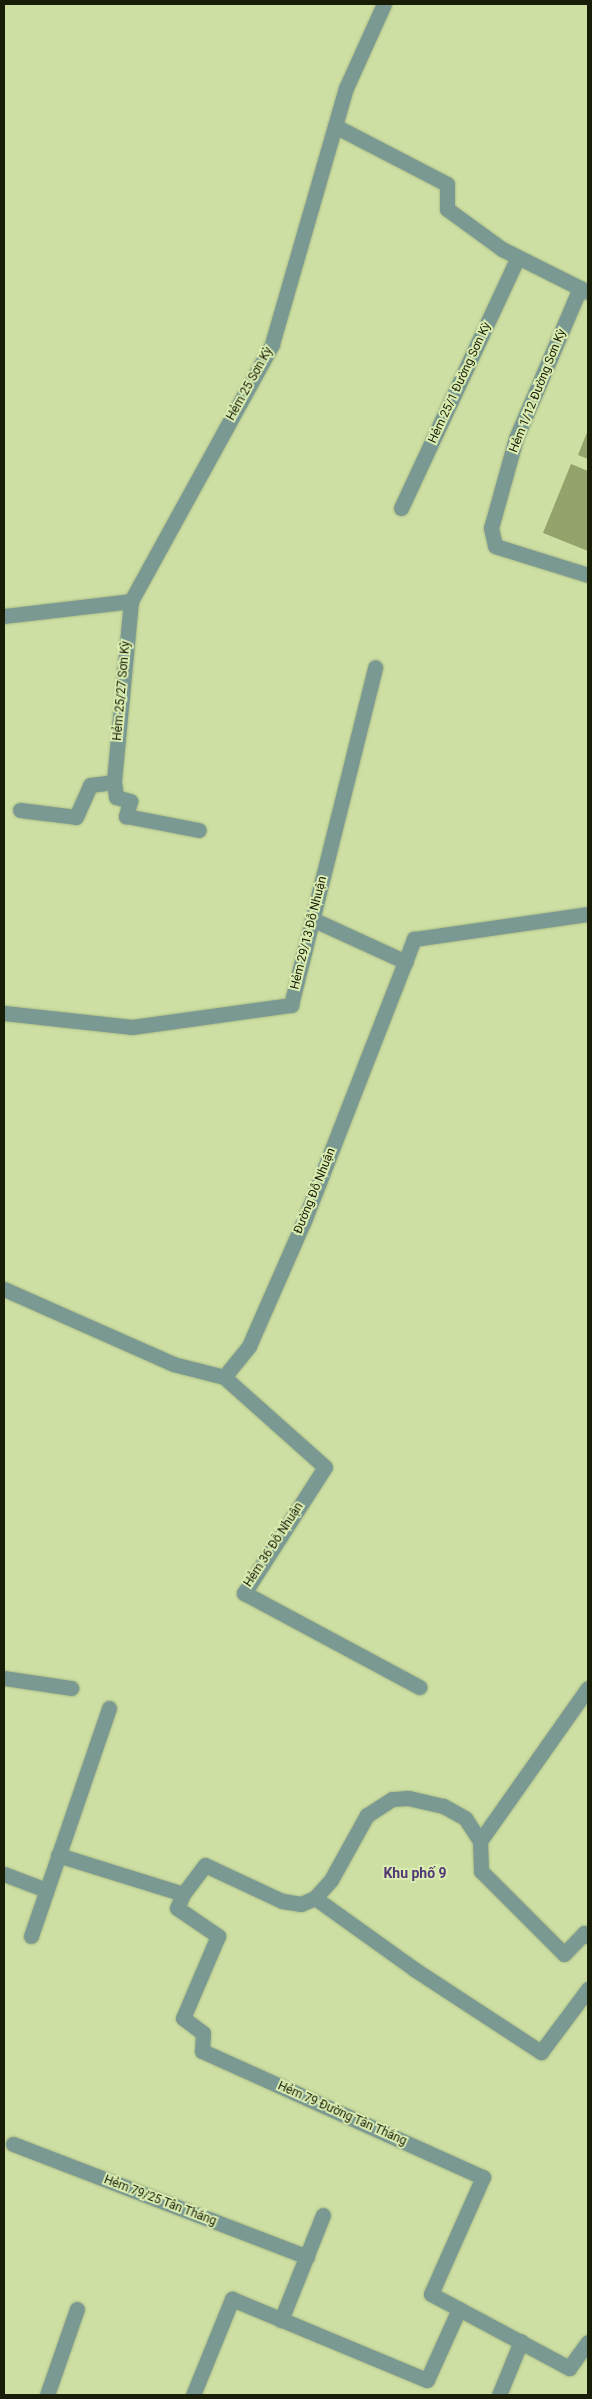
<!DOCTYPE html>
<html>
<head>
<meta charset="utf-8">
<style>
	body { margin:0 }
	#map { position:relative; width:592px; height:2399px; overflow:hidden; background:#cddfa3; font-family:Roboto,sans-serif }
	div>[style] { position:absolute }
	.building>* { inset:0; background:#93a36b }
	.roads { filter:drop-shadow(0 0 1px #acbc87) drop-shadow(0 0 1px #acbc87) }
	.minor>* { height:15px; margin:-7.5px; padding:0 7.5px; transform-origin:7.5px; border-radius:7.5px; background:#7a9993 }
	span { translate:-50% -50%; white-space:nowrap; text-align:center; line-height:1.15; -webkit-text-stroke:4px #daecb0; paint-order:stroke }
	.street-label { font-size:12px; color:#171d07 }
	.neighbourhood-label { font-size:14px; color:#513874; font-weight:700 }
	.frame { position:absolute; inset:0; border:5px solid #171d07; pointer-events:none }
</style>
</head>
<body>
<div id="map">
	<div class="building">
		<div style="clip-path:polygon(588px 430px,588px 459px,578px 455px)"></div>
		<div style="clip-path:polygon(571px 464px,588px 471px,588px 551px,543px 533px)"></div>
	</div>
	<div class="roads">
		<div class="minor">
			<div style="left:335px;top:126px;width:126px;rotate:27.4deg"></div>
			<div style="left:447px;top:184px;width:25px;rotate:90deg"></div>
			<div style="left:447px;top:209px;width:68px;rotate:36deg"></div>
			<div style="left:502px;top:249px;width:96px;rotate:26.6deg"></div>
			<div style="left:580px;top:288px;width:163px;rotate:113.1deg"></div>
			<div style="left:516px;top:438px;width:93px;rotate:105.5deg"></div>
			<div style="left:491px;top:528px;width:18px;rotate:77deg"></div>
			<div style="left:495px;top:546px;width:97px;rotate:17.3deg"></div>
			<div style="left:401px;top:508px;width:277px;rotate:-65deg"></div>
			<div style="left:131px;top:601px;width:182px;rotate:95.4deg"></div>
			<div style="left:114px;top:782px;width:15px;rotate:82deg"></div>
			<div style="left:116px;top:797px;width:15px;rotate:16deg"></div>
			<div style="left:130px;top:801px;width:16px;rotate:105deg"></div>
			<div style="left:126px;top:816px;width:74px;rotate:10.9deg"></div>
			<div style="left:4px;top:616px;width:128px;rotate:-6.7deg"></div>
			<div style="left:131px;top:601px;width:293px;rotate:-61.2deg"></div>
			<div style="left:272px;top:344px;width:266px;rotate:-73.9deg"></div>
			<div style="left:346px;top:88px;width:92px;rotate:-65.7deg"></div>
			<div style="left:20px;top:810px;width:56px;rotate:7.1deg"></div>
			<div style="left:76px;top:817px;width:35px;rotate:-66deg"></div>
			<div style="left:90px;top:785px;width:24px;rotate:-7deg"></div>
			<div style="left:312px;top:919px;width:103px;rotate:24.6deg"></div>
			<div style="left:4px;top:1013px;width:129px;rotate:6.2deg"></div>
			<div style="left:132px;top:1027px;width:161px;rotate:-7.9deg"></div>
			<div style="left:291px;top:1005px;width:348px;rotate:-76deg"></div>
			<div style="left:4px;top:1289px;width:185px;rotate:23.9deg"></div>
			<div style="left:173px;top:1364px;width:53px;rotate:14.3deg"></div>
			<div style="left:224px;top:1377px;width:135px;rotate:41.7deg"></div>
			<div style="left:325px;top:1467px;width:150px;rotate:122.7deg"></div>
			<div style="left:244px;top:1593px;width:199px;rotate:28.2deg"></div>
			<div style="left:224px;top:1377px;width:40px;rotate:-51deg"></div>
			<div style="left:249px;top:1346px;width:137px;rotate:-66.3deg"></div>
			<div style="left:304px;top:1221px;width:303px;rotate:-68.7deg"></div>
			<div style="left:414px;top:939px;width:176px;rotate:-8.2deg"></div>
			<div style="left:4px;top:1678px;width:68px;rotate:8.5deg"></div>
			<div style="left:480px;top:1841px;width:27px;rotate:-123deg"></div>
			<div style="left:465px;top:1818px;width:25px;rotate:-151deg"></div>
			<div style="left:443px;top:1806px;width:36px;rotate:-167deg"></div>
			<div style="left:408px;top:1798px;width:16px;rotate:176deg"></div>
			<div style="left:392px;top:1799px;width:30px;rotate:147deg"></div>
			<div style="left:367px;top:1815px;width:74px;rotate:119deg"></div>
			<div style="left:331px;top:1880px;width:24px;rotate:132deg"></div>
			<div style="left:315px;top:1898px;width:15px;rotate:157deg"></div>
			<div style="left:301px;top:1904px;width:19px;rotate:-171deg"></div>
			<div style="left:282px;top:1901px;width:85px;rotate:-154.9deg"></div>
			<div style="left:205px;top:1865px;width:36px;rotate:127deg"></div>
			<div style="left:183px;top:1894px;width:15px;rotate:113deg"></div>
			<div style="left:177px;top:1908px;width:50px;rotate:34.3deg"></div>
			<div style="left:218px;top:1936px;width:89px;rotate:113.1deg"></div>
			<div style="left:183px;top:2018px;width:25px;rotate:37deg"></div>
			<div style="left:203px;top:2033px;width:18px;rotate:93deg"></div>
			<div style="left:202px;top:2051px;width:308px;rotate:24.2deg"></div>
			<div style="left:483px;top:2177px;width:128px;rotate:114deg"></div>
			<div style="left:431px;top:2294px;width:157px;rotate:28.2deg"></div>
			<div style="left:569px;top:2368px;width:32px;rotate:-54deg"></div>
			<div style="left:480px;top:1841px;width:187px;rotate:-54.8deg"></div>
			<div style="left:480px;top:1841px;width:30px;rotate:88deg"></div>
			<div style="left:481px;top:1871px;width:117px;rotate:45deg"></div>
			<div style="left:564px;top:1954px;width:29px;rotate:-46deg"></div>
			<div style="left:584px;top:1933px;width:5px;rotate:37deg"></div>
			<div style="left:58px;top:1855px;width:131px;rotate:17.3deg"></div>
			<div style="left:4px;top:1874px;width:45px;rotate:20.9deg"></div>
			<div style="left:315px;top:1898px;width:122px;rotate:35.6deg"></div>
			<div style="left:414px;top:1969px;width:152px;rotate:33.2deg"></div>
			<div style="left:541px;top:2052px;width:79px;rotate:-53.3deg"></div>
			<div style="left:31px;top:1936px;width:241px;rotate:-71.1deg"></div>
			<div style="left:13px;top:2144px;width:315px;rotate:21deg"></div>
			<div style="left:281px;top:2320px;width:113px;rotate:-68.2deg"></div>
			<div style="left:47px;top:2395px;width:91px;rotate:-70.8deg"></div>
			<div style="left:193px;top:2395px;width:104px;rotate:-67.9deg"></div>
			<div style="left:232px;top:2299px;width:211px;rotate:22.6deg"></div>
			<div style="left:427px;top:2380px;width:78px;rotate:-65.7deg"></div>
			<div style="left:499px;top:2395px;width:58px;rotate:-67.8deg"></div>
		</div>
	</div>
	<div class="street-label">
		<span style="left:460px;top:383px;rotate:-65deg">Hẻm 25/1 Đường Sơn Kỳ</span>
		<span style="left:250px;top:384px;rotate:-61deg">Hẻm 25 Sơn Kỳ</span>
		<span style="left:538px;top:391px;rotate:-68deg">Hẻm 1/12 Đường Sơn Kỳ</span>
		<span style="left:122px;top:691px;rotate:-85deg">Hẻm 25/27 Sơn Kỳ</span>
		<span style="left:309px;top:933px;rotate:-76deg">Hẻm 29/13 Đỗ Nhuận</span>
		<span style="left:315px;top:1191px;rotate:-68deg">Đường Đỗ Nhuận</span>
		<span style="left:274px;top:1545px;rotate:-57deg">Hẻm 36 Đỗ Nhuận</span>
		<span style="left:342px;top:2114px;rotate:24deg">Hẻm 79 Đường Tân Thắng</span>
		<span style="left:160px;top:2201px;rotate:21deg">Hẻm 79/25 Tân Thắng</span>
	</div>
	<div class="neighbourhood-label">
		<span style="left:415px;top:1873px">Khu phố 9</span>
	</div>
	<div class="frame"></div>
</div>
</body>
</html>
